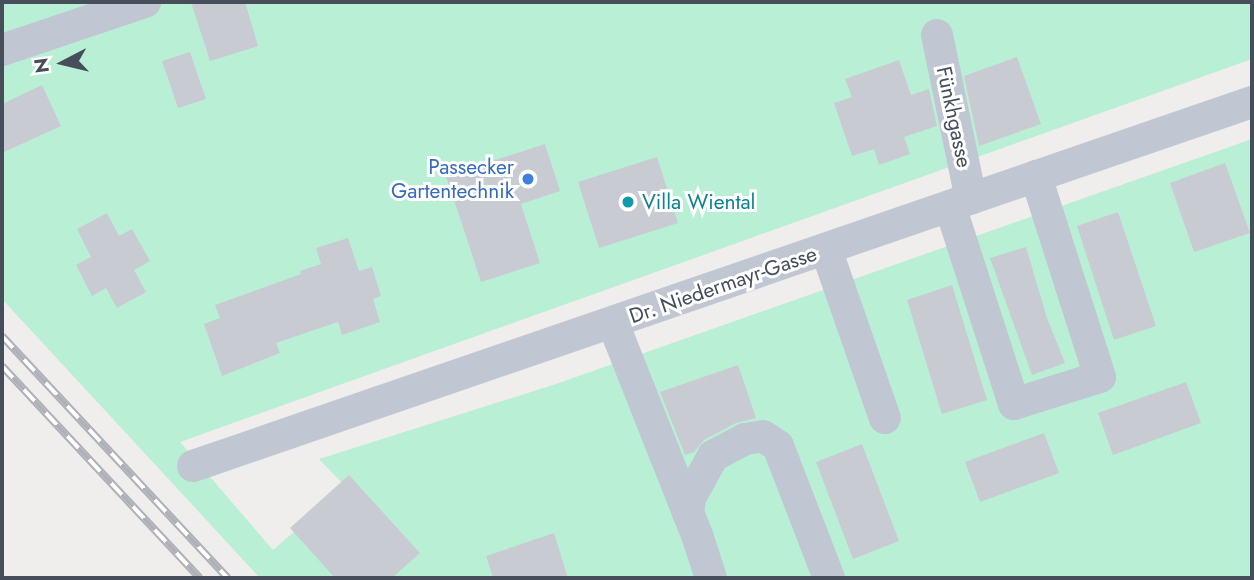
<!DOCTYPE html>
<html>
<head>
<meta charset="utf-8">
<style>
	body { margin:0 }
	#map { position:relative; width:1254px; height:580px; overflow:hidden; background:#f0eded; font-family:Jost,sans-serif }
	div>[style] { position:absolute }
	.green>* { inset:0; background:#b9efd4 }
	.building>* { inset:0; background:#c9cbd3 }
	.minor>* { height:32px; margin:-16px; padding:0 16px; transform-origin:16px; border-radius:16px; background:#c0c7d3 }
	.rail>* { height:8px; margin-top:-4px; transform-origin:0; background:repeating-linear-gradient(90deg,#fff 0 16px,#afb1b8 0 32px); box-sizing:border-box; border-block:2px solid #afb1b8 }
	.dots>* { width:19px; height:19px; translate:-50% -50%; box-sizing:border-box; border:4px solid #fff; border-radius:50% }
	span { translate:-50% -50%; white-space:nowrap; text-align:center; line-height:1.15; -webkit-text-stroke:6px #fff; paint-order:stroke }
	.street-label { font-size:21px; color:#454e5a }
	.shop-label { font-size:21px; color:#366cbe }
	.right { translate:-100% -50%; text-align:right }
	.culture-label { font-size:21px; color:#0d838f }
	.left { translate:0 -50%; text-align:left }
	.frame { position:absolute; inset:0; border:4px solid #454e5a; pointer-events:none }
	.north { position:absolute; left:28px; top:28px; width:70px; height:70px; -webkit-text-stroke:5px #fff; paint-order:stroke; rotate:263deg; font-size:19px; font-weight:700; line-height:28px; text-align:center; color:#454e5a }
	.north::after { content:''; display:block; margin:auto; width:24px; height:32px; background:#454e5a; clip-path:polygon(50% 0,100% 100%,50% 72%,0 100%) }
</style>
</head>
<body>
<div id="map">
	<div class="green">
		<div style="clip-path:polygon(2px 2px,114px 2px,2px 38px)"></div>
		<div style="clip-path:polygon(163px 2px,1252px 2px,1252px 59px,180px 442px,273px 550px,346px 487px,319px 459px,556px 384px,1252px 139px,1252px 578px,260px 578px,2px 299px,2px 60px)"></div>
	</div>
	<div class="building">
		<div style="clip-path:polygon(191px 2px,245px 2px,258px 46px,210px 61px)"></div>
		<div style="clip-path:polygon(190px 52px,206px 99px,178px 108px,162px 61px)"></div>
		<div style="clip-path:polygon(1017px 57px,1041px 124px,979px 146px,964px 76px)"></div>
		<div style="clip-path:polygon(899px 60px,911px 95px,929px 89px,937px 126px,904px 137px,910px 154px,879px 165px,874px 149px,852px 156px,834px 103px,852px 97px,845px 79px)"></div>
		<div style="clip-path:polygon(42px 85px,61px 126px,2px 153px,2px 104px)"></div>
		<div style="clip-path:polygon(545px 144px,560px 191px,521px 204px,540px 263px,481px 282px,446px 176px)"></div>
		<div style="clip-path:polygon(657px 157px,678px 223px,599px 248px,578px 182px)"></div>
		<div style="clip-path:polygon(1225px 163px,1250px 233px,1194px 252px,1170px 183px)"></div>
		<div style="clip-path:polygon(1118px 212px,1156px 326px,1114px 340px,1077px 226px)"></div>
		<div style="clip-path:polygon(107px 213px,119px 236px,132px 229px,150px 261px,134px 270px,146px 292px,117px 308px,106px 288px,92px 296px,76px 265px,91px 257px,77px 229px)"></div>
		<div style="clip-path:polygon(348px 238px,359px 271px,372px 267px,381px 296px,373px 299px,380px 322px,342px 335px,338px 322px,276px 343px,280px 353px,222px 376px,204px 324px,220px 318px,215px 305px,301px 274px,300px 271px,321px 264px,316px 248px)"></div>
		<div style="clip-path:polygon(1026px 247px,1047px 318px,1065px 363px,1032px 375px,990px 258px)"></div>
		<div style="clip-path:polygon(952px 285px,987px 400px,942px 414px,907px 300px)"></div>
		<div style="clip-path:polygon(738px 365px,756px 418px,736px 423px,704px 440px,694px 452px,685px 455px,660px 392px)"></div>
		<div style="clip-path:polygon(1186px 382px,1201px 423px,1113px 455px,1098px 413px)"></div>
		<div style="clip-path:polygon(1044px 433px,1059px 473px,980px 502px,965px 462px)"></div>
		<div style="clip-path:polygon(862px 444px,899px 541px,853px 559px,816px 462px)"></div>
		<div style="clip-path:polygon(349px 475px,420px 553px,392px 578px,335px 578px,290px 528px)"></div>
		<div style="clip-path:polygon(554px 533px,568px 578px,493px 578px,486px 556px)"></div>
	</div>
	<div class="minor">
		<div style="left:937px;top:35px;width:167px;rotate:78.3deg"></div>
		<div style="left:2px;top:50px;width:151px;rotate:-18.6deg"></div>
		<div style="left:950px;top:206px;width:208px;rotate:72.1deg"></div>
		<div style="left:1014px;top:404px;width:90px;rotate:-17.4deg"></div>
		<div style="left:1100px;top:377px;width:211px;rotate:-107.7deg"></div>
		<div style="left:826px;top:249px;width:179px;rotate:70.8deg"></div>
		<div style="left:613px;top:323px;width:228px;rotate:68.4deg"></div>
		<div style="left:697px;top:535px;width:45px;rotate:72deg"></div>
		<div style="left:193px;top:466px;width:1120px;rotate:-18.97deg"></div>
		<div style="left:688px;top:513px;width:15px;rotate:-82deg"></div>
		<div style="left:690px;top:498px;width:48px;rotate:-61.3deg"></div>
		<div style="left:713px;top:456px;width:36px;rotate:-28deg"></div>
		<div style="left:745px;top:439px;width:18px;rotate:-9deg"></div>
		<div style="left:763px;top:436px;width:18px;rotate:34deg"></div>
		<div style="left:778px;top:446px;width:142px;rotate:68.9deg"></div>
	</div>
	<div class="rail">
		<div style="left:2px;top:336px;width:331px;rotate:47deg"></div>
		<div style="left:2px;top:366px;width:290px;rotate:47deg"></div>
	</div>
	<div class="dots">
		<div style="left:528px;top:179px;background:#3f7fe0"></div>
		<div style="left:628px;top:202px;background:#0f9aa8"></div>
	</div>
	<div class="street-label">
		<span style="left:954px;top:117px;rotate:78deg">Fünkhgasse</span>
		<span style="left:723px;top:285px;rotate:-19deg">Dr. Niedermayr-Gasse</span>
	</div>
	<div class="shop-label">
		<span class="right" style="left:514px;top:179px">Passecker<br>Gartentechnik</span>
	</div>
	<div class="culture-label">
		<span class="left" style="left:642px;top:202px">Villa Wiental</span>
	</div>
	<div class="frame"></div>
	<div class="north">N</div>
</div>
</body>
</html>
